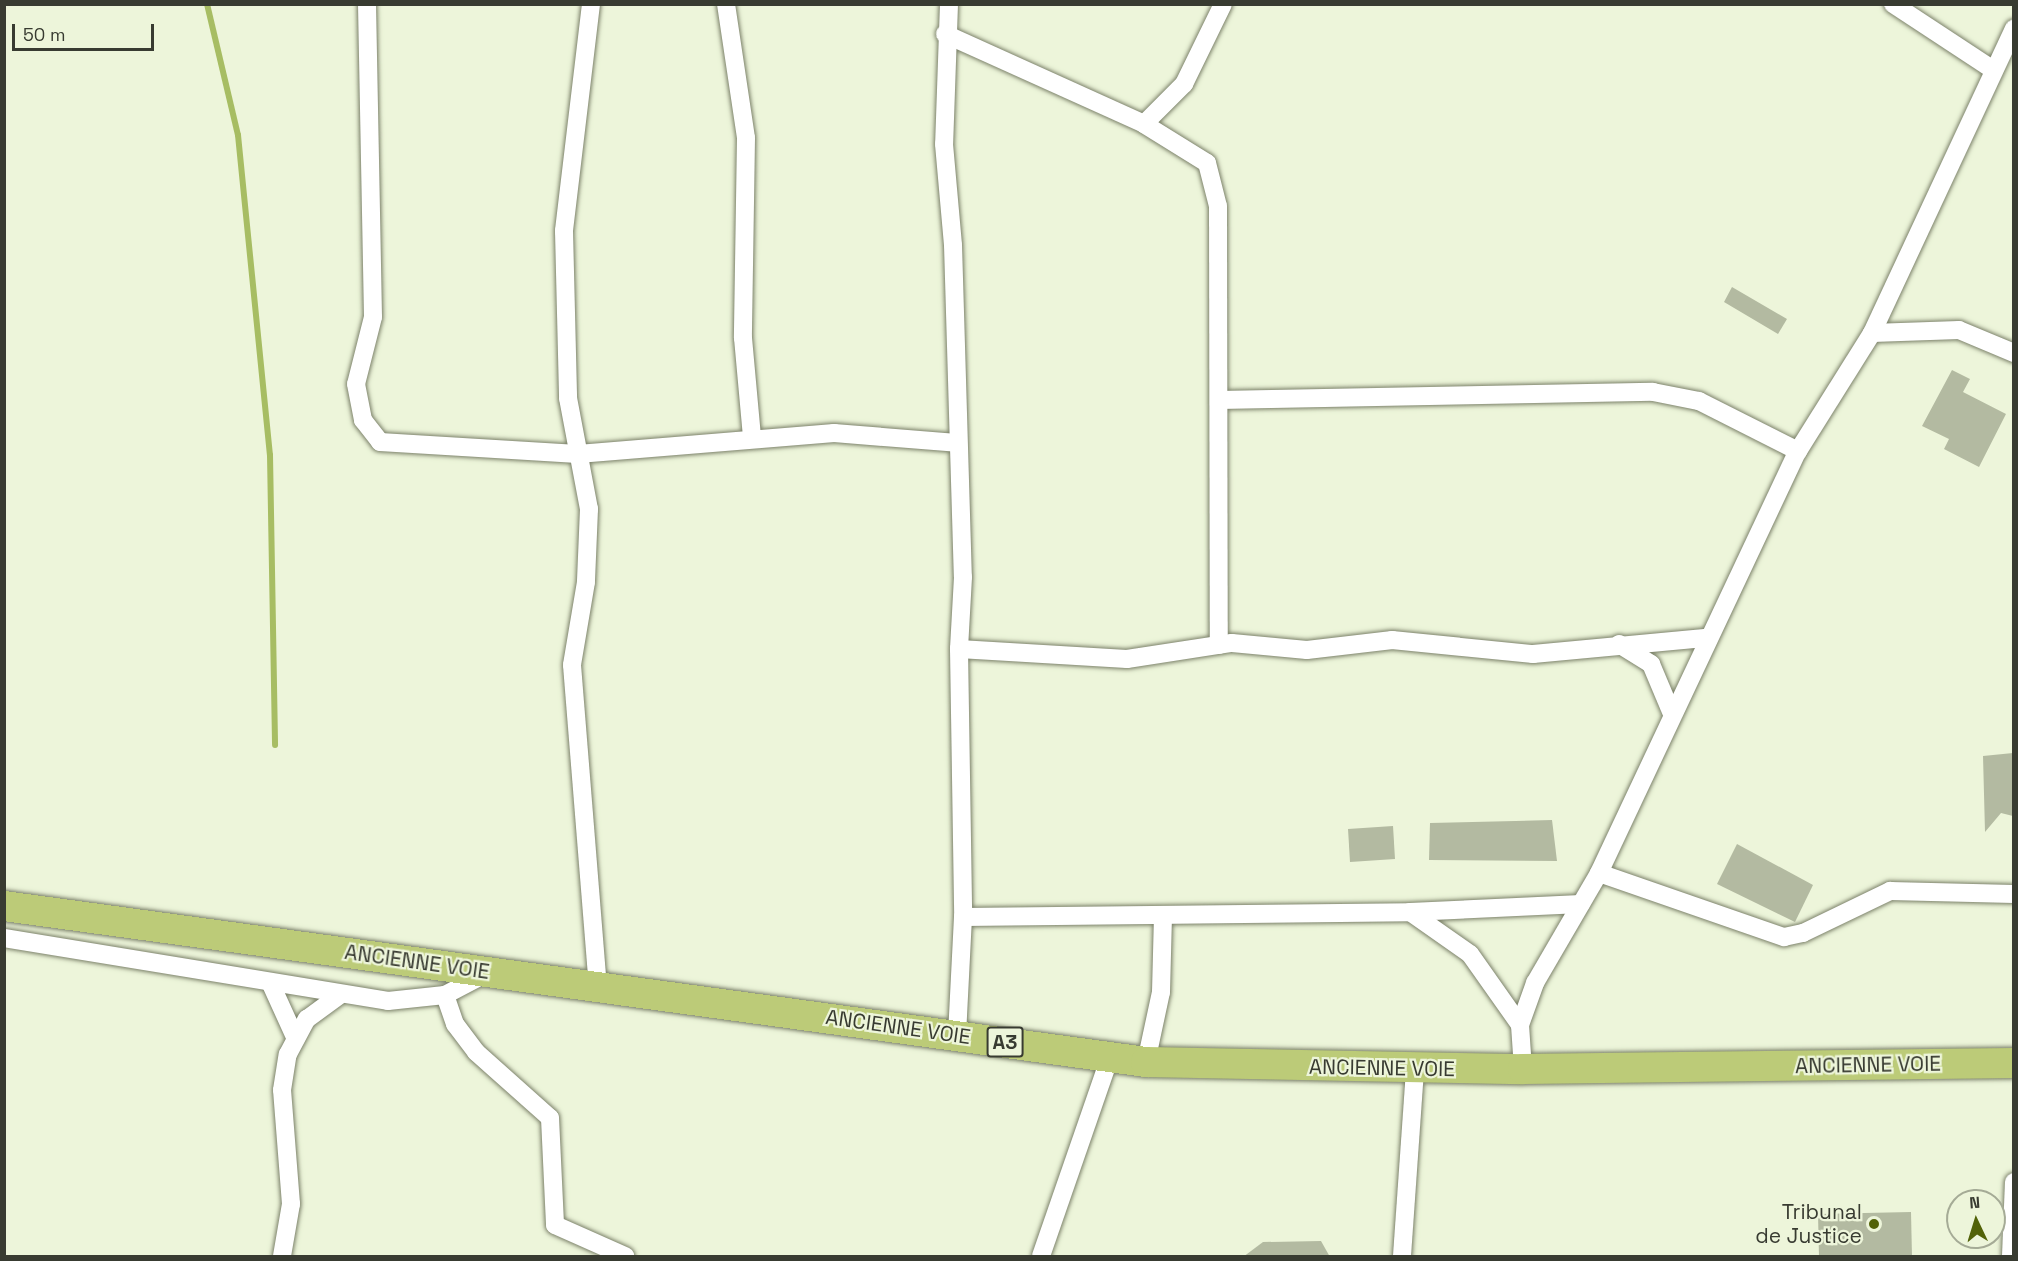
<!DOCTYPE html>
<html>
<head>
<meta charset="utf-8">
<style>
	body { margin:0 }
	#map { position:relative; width:2018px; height:1261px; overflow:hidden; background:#edf5da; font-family:"Space Grotesk",sans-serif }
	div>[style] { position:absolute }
	.stream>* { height:6px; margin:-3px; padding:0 3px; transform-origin:3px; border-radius:3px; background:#a7bd63 }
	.building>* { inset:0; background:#b3baa1 }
	.roads { filter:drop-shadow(0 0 2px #7c826a) drop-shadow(0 0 2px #7c826a) }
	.minor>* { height:18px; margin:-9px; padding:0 9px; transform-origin:9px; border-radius:9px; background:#fff }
	.primary>* { height:30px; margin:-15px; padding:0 15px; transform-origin:15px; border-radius:15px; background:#bccb78 }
	.dots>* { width:16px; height:16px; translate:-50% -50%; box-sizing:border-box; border:3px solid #edf5da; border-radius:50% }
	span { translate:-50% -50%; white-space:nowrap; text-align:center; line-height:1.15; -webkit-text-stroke:4.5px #edf5da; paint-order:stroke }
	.shield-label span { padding:2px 4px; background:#edf5da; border:2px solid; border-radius:4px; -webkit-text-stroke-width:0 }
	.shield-label { font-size:20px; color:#383b31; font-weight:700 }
	.street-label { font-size:21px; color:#383b31 }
	.poi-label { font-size:21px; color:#383b31 }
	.right { translate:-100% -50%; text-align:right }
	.frame { position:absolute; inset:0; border:6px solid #383b31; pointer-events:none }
	.north { position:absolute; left:1946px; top:1189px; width:60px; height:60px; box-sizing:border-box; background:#edf5da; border:2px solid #a5ab96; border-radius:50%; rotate:356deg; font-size:16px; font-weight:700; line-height:24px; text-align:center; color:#383b31 }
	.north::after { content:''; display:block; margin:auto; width:21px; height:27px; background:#526208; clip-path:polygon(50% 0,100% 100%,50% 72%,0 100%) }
	.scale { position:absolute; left:12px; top:24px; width:142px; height:27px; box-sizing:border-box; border:3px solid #383b31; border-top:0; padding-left:8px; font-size:18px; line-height:21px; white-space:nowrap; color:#383b31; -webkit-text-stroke:4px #edf5da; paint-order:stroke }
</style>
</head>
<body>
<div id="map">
	<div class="stream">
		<div style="left:207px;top:4px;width:135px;rotate:76.7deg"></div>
		<div style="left:238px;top:135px;width:322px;rotate:84.3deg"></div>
		<div style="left:270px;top:455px;width:290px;rotate:89deg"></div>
	</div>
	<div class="building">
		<div style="clip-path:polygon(1732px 287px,1787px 319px,1778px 334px,1724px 302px)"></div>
		<div style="clip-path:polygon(1952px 370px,1970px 379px,1963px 392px,2006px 414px,1979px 467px,1944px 449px,1949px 439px,1922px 426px)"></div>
		<div style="clip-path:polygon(2013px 753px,2013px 816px,2001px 813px,1985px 832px,1983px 756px)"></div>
		<div style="clip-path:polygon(1552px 820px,1557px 861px,1429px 860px,1430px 823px)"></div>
		<div style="clip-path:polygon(1393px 826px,1395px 859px,1350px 862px,1348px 829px)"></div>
		<div style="clip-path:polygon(1737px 844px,1813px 885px,1795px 922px,1717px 884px)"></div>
		<div style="clip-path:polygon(1911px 1212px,1912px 1257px,1819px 1257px,1818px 1214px)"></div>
		<div style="clip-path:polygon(1321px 1241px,1330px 1257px,1243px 1257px,1263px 1242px)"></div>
	</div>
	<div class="roads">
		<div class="minor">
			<div style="left:367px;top:4px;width:313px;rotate:88.9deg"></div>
			<div style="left:373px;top:317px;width:69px;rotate:104.2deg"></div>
			<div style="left:356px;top:384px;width:37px;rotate:79deg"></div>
			<div style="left:363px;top:420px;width:28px;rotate:52deg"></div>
			<div style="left:380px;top:442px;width:198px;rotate:3.5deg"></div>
			<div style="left:578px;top:454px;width:257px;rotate:-4.7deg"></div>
			<div style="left:834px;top:433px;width:123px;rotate:4.6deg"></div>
			<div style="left:591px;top:4px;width:229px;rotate:96.8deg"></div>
			<div style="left:564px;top:231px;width:167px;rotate:88.6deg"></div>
			<div style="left:568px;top:398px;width:113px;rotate:79.3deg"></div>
			<div style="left:589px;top:509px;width:73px;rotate:92.4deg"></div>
			<div style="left:586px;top:582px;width:84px;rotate:99.6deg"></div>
			<div style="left:572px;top:665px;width:322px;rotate:85.4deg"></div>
			<div style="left:726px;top:4px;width:135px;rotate:81.5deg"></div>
			<div style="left:746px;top:138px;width:200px;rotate:90.9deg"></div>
			<div style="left:743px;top:338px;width:98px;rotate:84.8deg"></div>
			<div style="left:949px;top:4px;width:140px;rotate:92deg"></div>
			<div style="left:944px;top:144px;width:101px;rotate:84.9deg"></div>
			<div style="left:953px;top:245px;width:332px;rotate:88.3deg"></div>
			<div style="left:963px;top:577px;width:72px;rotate:93.2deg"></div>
			<div style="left:959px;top:649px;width:268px;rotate:89.1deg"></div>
			<div style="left:963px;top:917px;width:118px;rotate:92.9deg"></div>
			<div style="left:1893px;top:4px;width:118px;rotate:33.3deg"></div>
			<div style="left:945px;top:34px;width:218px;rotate:24.3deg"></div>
			<div style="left:1144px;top:124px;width:74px;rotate:31.8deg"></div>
			<div style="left:1207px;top:163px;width:44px;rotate:75.7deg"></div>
			<div style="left:1218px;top:206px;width:439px;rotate:89.9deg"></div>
			<div style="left:1144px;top:124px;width:57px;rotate:-45deg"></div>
			<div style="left:1184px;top:84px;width:89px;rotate:-64deg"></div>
			<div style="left:1872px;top:333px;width:87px;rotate:-2deg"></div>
			<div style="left:1959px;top:330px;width:60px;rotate:22.7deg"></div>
			<div style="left:1219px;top:400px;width:434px;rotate:-1.1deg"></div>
			<div style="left:1653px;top:392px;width:47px;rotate:11.1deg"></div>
			<div style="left:1699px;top:401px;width:111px;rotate:26.8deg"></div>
			<div style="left:1619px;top:644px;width:38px;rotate:32deg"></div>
			<div style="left:1651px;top:664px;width:54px;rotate:67.2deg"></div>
			<div style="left:959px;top:649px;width:168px;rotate:3.4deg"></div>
			<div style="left:1127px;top:659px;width:106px;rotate:-8.7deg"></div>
			<div style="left:1232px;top:643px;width:75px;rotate:5.3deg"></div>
			<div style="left:1307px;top:650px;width:86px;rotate:-6.7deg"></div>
			<div style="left:1392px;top:640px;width:142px;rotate:5.7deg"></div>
			<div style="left:1533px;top:654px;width:175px;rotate:-5.3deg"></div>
			<div style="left:1599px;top:873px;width:196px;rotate:19.1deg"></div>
			<div style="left:1784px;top:937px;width:19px;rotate:-12deg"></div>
			<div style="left:1803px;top:933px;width:97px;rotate:-25.8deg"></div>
			<div style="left:1890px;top:891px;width:124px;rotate:1.4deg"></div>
			<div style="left:1410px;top:912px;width:73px;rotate:35deg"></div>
			<div style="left:1470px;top:954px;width:87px;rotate:54.8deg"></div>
			<div style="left:963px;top:917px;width:447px;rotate:-0.6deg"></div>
			<div style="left:1410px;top:912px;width:171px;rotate:-2.7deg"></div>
			<div style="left:4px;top:938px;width:389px;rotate:9.3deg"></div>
			<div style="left:388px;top:1001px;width:57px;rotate:-6deg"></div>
			<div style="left:445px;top:995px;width:50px;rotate:-27.6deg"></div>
			<div style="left:270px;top:982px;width:58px;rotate:65.6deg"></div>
			<div style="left:445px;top:995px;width:31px;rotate:71deg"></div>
			<div style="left:455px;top:1024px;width:35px;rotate:53deg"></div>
			<div style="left:476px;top:1052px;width:99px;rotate:41.7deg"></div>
			<div style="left:550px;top:1118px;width:107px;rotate:87.3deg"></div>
			<div style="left:555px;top:1225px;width:77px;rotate:23.9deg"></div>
			<div style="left:1146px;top:1062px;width:72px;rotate:-77.9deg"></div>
			<div style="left:1161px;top:992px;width:77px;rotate:-88.5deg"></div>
			<div style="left:1523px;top:1069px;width:44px;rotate:-93.9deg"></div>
			<div style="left:1520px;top:1025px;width:45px;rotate:-70.3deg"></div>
			<div style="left:1535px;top:983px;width:127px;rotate:-59.8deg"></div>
			<div style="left:1599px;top:873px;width:467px;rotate:-64.8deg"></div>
			<div style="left:1798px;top:451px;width:139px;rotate:-57.9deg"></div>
			<div style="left:1872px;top:333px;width:336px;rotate:-65deg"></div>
			<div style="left:282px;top:1256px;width:53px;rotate:-80.2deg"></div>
			<div style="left:291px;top:1204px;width:114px;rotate:-94.5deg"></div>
			<div style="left:282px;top:1090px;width:36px;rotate:-81deg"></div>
			<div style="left:288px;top:1054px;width:40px;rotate:-62deg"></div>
			<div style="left:307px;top:1019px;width:42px;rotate:-36.3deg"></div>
			<div style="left:1041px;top:1256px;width:211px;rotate:-70.9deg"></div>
			<div style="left:1402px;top:1256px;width:187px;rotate:-86deg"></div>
			<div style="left:2011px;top:1256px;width:74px;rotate:-87.7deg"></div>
		</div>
		<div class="primary">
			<div style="left:4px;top:906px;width:1153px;rotate:7.78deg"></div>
			<div style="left:1146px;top:1062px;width:377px;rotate:1.1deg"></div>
			<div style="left:1523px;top:1069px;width:491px;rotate:-0.7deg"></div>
		</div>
	</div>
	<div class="dots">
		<div style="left:1874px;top:1224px;background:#526208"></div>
	</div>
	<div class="shield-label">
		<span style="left:1005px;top:1042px">A3</span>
	</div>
	<div class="street-label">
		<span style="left:417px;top:962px;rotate:8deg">ANCIENNE VOIE</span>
		<span style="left:898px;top:1027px;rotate:8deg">ANCIENNE VOIE</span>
		<span style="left:1868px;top:1065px;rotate:-1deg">ANCIENNE VOIE</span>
		<span style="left:1382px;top:1068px;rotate:1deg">ANCIENNE VOIE</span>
	</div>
	<div class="poi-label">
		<span class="right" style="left:1862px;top:1224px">Tribunal<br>de Justice</span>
	</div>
	<div class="frame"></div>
	<div class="north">N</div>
	<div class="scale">50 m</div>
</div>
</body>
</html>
